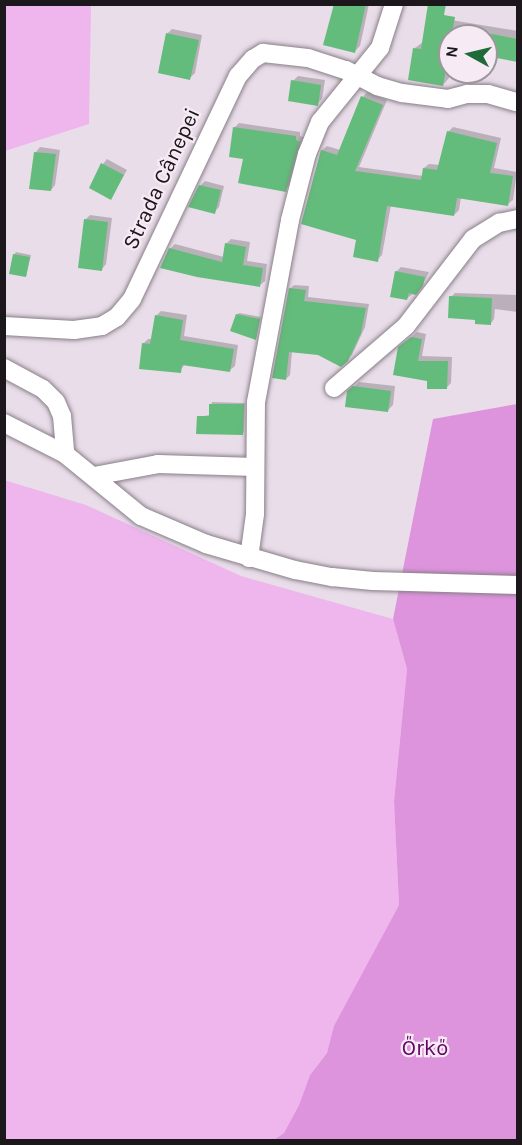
<!DOCTYPE html>
<html>
<head>
<meta charset="utf-8">
<style>
	body { margin:0 }
	#map { position:relative; width:522px; height:1145px; overflow:hidden; background:#e8dde8; font-family:Karla,sans-serif }
	div>[style] { position:absolute }
	.green>* { inset:0; background:#eeb6ec }
	.forest>* { inset:0; background:#de94dd }
	.shadow>* { inset:0; background:#0003 }
	.building>* { inset:0; background:#63bc7b }
	.roads { filter:drop-shadow(0 0 2px #887e88) drop-shadow(0 0 2px #887e88) }
	.minor>* { height:18px; margin:-9px; padding:0 9px; transform-origin:9px; border-radius:9px; background:#fff }
	span { translate:-50% -50%; white-space:nowrap; text-align:center; line-height:1.15; -webkit-text-stroke:4.5px #f6eaf5; paint-order:stroke }
	.street-label { font-size:22px; color:#1b171a }
	.park-label { font-size:22px; color:#630565 }
	.frame { position:absolute; inset:0; border:6px solid #1b171a; pointer-events:none }
	.north { position:absolute; left:438px; top:24px; width:60px; height:60px; box-sizing:border-box; background:#f6eaf5; border:2px solid #9e969d; border-radius:50%; rotate:278deg; font-size:16px; font-weight:700; line-height:24px; text-align:center; color:#1b171a }
	.north::after { content:''; display:block; margin:auto; width:21px; height:27px; background:#1f6a39; clip-path:polygon(50% 0,100% 100%,50% 72%,0 100%) }
</style>
</head>
<body>
<div id="map">
	<div class="green">
		<div style="clip-path:polygon(5px 4px,91px 5px,89px 124px,5px 151px)"></div>
		<div style="clip-path:polygon(4px 480px,86px 505px,241px 576px,393px 619px,407px 669px,394px 801px,399px 905px,335px 1026px,327px 1053px,310px 1075px,299px 1105px,284px 1133px,274px 1140px,5px 1140px)"></div>
	</div>
	<div class="forest">
		<div style="clip-path:polygon(517px 404px,517px 1140px,274px 1140px,284px 1133px,299px 1105px,310px 1075px,327px 1053px,334px 1026px,399px 905px,394px 801px,407px 669px,393px 619px,433px 419px)"></div>
	</div>
	<div class="shadow">
		<div style="clip-path:polygon(335px 4px,369px 4px,360px 46px,355px 51px)"></div>
		<div style="clip-path:polygon(433px 17px,518px 31px,518px 60px,486px 55px,486px 36px,450px 36px,450px 72px,449px 78px,443px 85px,415px 48px,423px 42px)"></div>
		<div style="clip-path:polygon(172px 29px,202px 35px,195px 73px,190px 78px,167px 34px)"></div>
		<div style="clip-path:polygon(298px 76px,325px 80px,322px 99px,317px 104px,293px 81px)"></div>
		<div style="clip-path:polygon(367px 92px,387px 100px,359px 167px,423px 176px,424px 168px,429px 164px,440px 165px,448px 132px,453px 127px,501px 138px,494px 168px,517px 172px,513px 200px,508px 204px,461px 197px,459px 210px,454px 215px,391px 205px,382px 255px,377px 260px,357px 239px,303px 223px,322px 150px,327px 146px,340px 150px,363px 97px)"></div>
		<div style="clip-path:polygon(239px 123px,300px 132px,300px 136px,304px 137px,290px 185px,285px 190px,234px 128px)"></div>
		<div style="clip-path:polygon(40px 147px,60px 150px,55px 185px,51px 190px,36px 152px)"></div>
		<div style="clip-path:polygon(107px 159px,127px 170px,110px 198px,103px 164px)"></div>
		<div style="clip-path:polygon(205px 181px,224px 186px,219px 207px,214px 212px,200px 186px)"></div>
		<div style="clip-path:polygon(90px 215px,112px 218px,106px 264px,102px 269px,85px 220px)"></div>
		<div style="clip-path:polygon(231px 239px,250px 242px,247px 261px,267px 264px,265px 281px,260px 285px,170px 249px,175px 244px,224px 257px,226px 244px)"></div>
		<div style="clip-path:polygon(16px 252px,31px 255px,26px 276px,14px 255px)"></div>
		<div style="clip-path:polygon(401px 267px,429px 272px,421px 288px,406px 299px,396px 272px)"></div>
		<div style="clip-path:polygon(294px 285px,309px 286px,308px 297px,369px 304px,365px 327px,352px 355px,341px 365px,318px 354px,292px 351px,290px 375px,286px 379px,290px 289px)"></div>
		<div style="clip-path:polygon(455px 293px,518px 295px,518px 312px,495px 309px,494px 319px,491px 323px,477px 318px,451px 297px)"></div>
		<div style="clip-path:polygon(161px 311px,187px 315px,184px 336px,238px 345px,235px 366px,230px 370px,185px 364px,180px 371px,143px 344px,148px 339px,152px 339px,157px 315px)"></div>
		<div style="clip-path:polygon(239px 313px,261px 317px,256px 338px,237px 315px)"></div>
		<div style="clip-path:polygon(417px 332px,426px 334px,422px 356px,452px 357px,451px 383px,446px 388px,428px 380px,405px 343px)"></div>
		<div style="clip-path:polygon(359px 382px,395px 386px,393px 405px,388px 410px,349px 392px)"></div>
		<div style="clip-path:polygon(212px 402px,245px 403px,244px 432px,242px 434px,198px 417px,210px 415px)"></div>
	</div>
	<div class="building">
		<div style="clip-path:polygon(334px 4px,366px 4px,355px 53px,323px 45px)"></div>
		<div style="clip-path:polygon(428px 4px,446px 4px,444px 15px,455px 17px,443px 86px,408px 80px,413px 48px,421px 49px)"></div>
		<div style="clip-path:polygon(166px 33px,199px 40px,190px 80px,158px 73px)"></div>
		<div style="clip-path:polygon(486px 33px,518px 39px,518px 62px,486px 56px)"></div>
		<div style="clip-path:polygon(291px 80px,321px 85px,318px 106px,288px 101px)"></div>
		<div style="clip-path:polygon(361px 96px,383px 105px,355px 171px,421px 180px,423px 168px,437px 170px,447px 131px,497px 143px,490px 173px,513px 176px,508px 206px,457px 198px,454px 216px,387px 206px,378px 262px,353px 257px,356px 240px,301px 224px,321px 150px,337px 155px)"></div>
		<div style="clip-path:polygon(233px 127px,296px 136px,296px 140px,300px 142px,286px 192px,238px 183px,243px 159px,229px 157px)"></div>
		<div style="clip-path:polygon(34px 152px,56px 154px,51px 191px,29px 189px)"></div>
		<div style="clip-path:polygon(101px 163px,124px 175px,111px 200px,89px 188px)"></div>
		<div style="clip-path:polygon(199px 185px,221px 190px,215px 214px,188px 207px)"></div>
		<div style="clip-path:polygon(84px 219px,108px 222px,102px 271px,78px 268px)"></div>
		<div style="clip-path:polygon(225px 243px,246px 247px,243px 265px,263px 268px,260px 287px,197px 277px,160px 268px,169px 248px,222px 262px)"></div>
		<div style="clip-path:polygon(13px 254px,30px 257px,26px 277px,9px 274px)"></div>
		<div style="clip-path:polygon(395px 271px,425px 277px,423px 286px,416px 295px,409px 293px,407px 300px,390px 297px)"></div>
		<div style="clip-path:polygon(289px 288px,306px 290px,304px 301px,366px 308px,361px 333px,348px 361px,341px 367px,318px 355px,289px 352px,286px 380px,272px 378px)"></div>
		<div style="clip-path:polygon(449px 296px,492px 298px,491px 325px,475px 324px,475px 320px,448px 318px)"></div>
		<div style="clip-path:polygon(236px 314px,260px 319px,256px 340px,230px 331px)"></div>
		<div style="clip-path:polygon(155px 315px,183px 320px,180px 340px,234px 349px,230px 372px,182px 365px,181px 373px,139px 369px,142px 343px,150px 344px)"></div>
		<div style="clip-path:polygon(411px 337px,422px 339px,418px 361px,448px 361px,447px 389px,427px 389px,427px 381px,393px 375px,398px 347px)"></div>
		<div style="clip-path:polygon(353px 386px,391px 391px,388px 412px,345px 407px,347px 391px)"></div>
		<div style="clip-path:polygon(209px 404px,244px 404px,243px 435px,196px 434px,197px 416px,209px 416px)"></div>
	</div>
	<div class="roads">
		<div class="minor">
			<div style="left:4px;top:326px;width:70px;rotate:3.3deg"></div>
			<div style="left:74px;top:330px;width:28px;rotate:-8deg"></div>
			<div style="left:102px;top:326px;width:17px;rotate:-31deg"></div>
			<div style="left:117px;top:317px;width:23px;rotate:-50deg"></div>
			<div style="left:132px;top:299px;width:247px;rotate:-64.6deg"></div>
			<div style="left:238px;top:76px;width:23px;rotate:-49deg"></div>
			<div style="left:253px;top:59px;width:12px;rotate:-31deg"></div>
			<div style="left:263px;top:53px;width:45px;rotate:6.3deg"></div>
			<div style="left:308px;top:58px;width:40px;rotate:18deg"></div>
			<div style="left:346px;top:70px;width:35px;rotate:27deg"></div>
			<div style="left:377px;top:86px;width:26px;rotate:16deg"></div>
			<div style="left:402px;top:93px;width:46px;rotate:7.4deg"></div>
			<div style="left:448px;top:99px;width:20px;rotate:-15deg"></div>
			<div style="left:467px;top:94px;width:21px"></div>
			<div style="left:488px;top:94px;width:29px;rotate:16deg"></div>
			<div style="left:4px;top:368px;width:44px;rotate:28.3deg"></div>
			<div style="left:43px;top:389px;width:18px;rotate:45deg"></div>
			<div style="left:56px;top:402px;width:15px;rotate:67deg"></div>
			<div style="left:62px;top:416px;width:38px;rotate:85deg"></div>
			<div style="left:334px;top:388px;width:95px;rotate:-40.7deg"></div>
			<div style="left:406px;top:326px;width:110px;rotate:-52.4deg"></div>
			<div style="left:473px;top:239px;width:31px;rotate:-32deg"></div>
			<div style="left:499px;top:223px;width:19px;rotate:-12deg"></div>
			<div style="left:4px;top:423px;width:68px;rotate:26.9deg"></div>
			<div style="left:65px;top:454px;width:98px;rotate:39.2deg"></div>
			<div style="left:141px;top:516px;width:71px;rotate:23.3deg"></div>
			<div style="left:206px;top:544px;width:93px;rotate:16.3deg"></div>
			<div style="left:295px;top:570px;width:38px;rotate:11deg"></div>
			<div style="left:332px;top:577px;width:41px;rotate:5.6deg"></div>
			<div style="left:373px;top:581px;width:145px;rotate:1.6deg"></div>
			<div style="left:94px;top:476px;width:65px;rotate:-10.6deg"></div>
			<div style="left:158px;top:464px;width:97px;rotate:1.8deg"></div>
			<div style="left:249px;top:558px;width:44px;rotate:-82.2deg"></div>
			<div style="left:255px;top:514px;width:112px;rotate:-89.5deg"></div>
			<div style="left:256px;top:402px;width:185px;rotate:-79.4deg"></div>
			<div style="left:290px;top:220px;width:68px;rotate:-75.6deg"></div>
			<div style="left:307px;top:154px;width:35px;rotate:-68deg"></div>
			<div style="left:320px;top:122px;width:95px;rotate:-51deg"></div>
			<div style="left:380px;top:48px;width:46px;rotate:-72.3deg"></div>
		</div>
	</div>
	<div class="street-label">
		<span style="left:162px;top:179px;rotate:-65deg">Strada Cânepei</span>
	</div>
	<div class="park-label">
		<span style="left:425px;top:1049px">Őrkő</span>
	</div>
	<div class="frame"></div>
	<div class="north">N</div>
</div>
</body>
</html>
